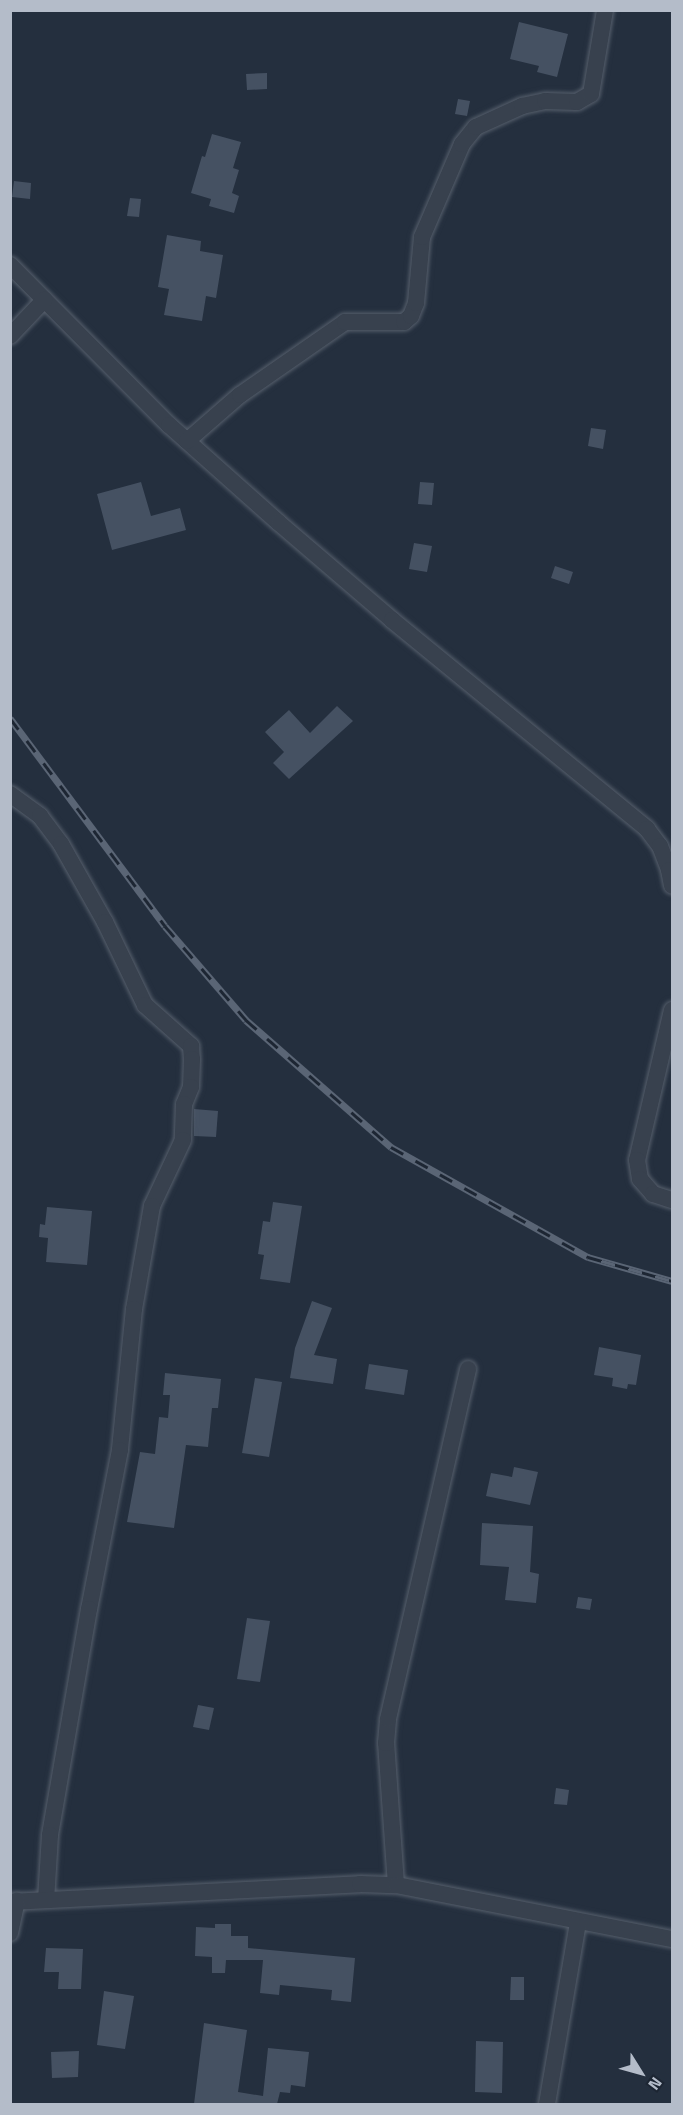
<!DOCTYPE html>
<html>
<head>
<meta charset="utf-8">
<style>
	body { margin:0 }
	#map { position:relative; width:683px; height:2115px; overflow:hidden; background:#242f3e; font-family:"Titillium Web",sans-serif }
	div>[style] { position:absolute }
	.building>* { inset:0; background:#455162 }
	.roads { filter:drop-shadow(0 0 2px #565f6c) drop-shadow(0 0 2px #565f6c) }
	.street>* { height:16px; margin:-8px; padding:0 8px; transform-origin:8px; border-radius:8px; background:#38414e }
	.rail>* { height:7px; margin-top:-3.5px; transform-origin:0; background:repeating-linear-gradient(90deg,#1d2633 0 14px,#5a6575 0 28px); box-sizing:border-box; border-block:2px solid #5a6575 }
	span { translate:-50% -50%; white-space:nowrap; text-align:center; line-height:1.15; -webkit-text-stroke:6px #1d2633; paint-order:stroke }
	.frame { position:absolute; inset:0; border:12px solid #b4bcc9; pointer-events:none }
	.north { position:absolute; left:611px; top:2043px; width:60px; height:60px; -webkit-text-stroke:4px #1d2633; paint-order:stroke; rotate:127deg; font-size:16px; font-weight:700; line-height:24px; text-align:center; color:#b4bcc9 }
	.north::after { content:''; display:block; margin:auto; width:21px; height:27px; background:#b4bcc9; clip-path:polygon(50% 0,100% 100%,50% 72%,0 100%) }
</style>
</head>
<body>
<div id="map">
	<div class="building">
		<div style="clip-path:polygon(519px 22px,568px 34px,557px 77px,537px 72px,539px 66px,510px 59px)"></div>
		<div style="clip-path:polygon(267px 73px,267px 89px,247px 90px,246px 74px)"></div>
		<div style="clip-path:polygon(458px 99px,470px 101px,467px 116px,455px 114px)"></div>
		<div style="clip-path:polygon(212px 134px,241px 142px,233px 168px,239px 170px,232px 193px,239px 196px,234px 213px,209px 206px,211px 199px,191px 193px,202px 156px,205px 157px)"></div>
		<div style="clip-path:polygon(14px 181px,31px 183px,30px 199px,12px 197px)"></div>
		<div style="clip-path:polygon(130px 198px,141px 199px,139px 217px,127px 216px)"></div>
		<div style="clip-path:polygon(167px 235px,201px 241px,200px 251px,223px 255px,216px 298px,206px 296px,202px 321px,164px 315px,169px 289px,158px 287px)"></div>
		<div style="clip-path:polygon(591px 428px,606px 430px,603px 449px,588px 446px)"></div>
		<div style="clip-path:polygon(141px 482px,151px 516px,180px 508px,186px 530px,112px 550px,97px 494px)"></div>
		<div style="clip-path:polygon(420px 482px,434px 483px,432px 505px,418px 504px)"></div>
		<div style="clip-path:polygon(414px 543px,432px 546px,427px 572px,409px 569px)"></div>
		<div style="clip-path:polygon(555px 566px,573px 572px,569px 584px,551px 578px)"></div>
		<div style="clip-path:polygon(337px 706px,353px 721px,289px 779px,273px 763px,284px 752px,265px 732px,289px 710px,310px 733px)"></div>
		<div style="clip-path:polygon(194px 1109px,218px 1111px,216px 1137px,194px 1136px)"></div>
		<div style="clip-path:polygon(273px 1202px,302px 1206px,290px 1283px,260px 1279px,264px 1255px,258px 1254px,263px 1221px,270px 1222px)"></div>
		<div style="clip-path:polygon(47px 1207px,92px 1211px,87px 1265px,46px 1262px,48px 1238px,39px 1237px,40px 1224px,45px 1225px)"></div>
		<div style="clip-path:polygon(312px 1301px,332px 1308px,314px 1355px,337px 1359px,333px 1384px,290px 1378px,295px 1348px)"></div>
		<div style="clip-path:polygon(599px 1347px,641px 1355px,636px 1385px,628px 1384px,627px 1389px,612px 1386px,613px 1378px,594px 1375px)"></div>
		<div style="clip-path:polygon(369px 1364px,408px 1370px,404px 1395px,365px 1389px)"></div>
		<div style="clip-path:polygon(165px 1373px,221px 1379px,218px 1408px,212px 1408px,208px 1447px,186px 1445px,174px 1528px,127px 1522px,140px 1452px,155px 1454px,159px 1417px,168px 1418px,170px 1395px,163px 1395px)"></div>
		<div style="clip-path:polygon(255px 1378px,282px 1382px,269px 1457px,242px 1453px)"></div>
		<div style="clip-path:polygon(514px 1467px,538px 1472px,530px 1505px,486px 1496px,491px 1473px,512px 1477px)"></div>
		<div style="clip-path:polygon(482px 1523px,533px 1526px,530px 1572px,539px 1574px,536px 1603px,505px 1600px,509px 1567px,480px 1565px)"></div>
		<div style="clip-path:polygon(578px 1597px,592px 1599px,590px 1610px,576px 1608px)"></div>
		<div style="clip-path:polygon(247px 1618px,270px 1621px,260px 1682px,237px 1679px)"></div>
		<div style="clip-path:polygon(198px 1705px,214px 1708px,209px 1730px,193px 1727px)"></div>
		<div style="clip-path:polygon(556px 1788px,569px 1790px,567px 1805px,554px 1804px)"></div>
		<div style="clip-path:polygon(215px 1924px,231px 1924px,231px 1936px,248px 1936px,248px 1948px,355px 1958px,351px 2002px,331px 2000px,332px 1990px,280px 1985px,279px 1995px,260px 1993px,263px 1960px,226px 1960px,225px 1973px,212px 1973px,212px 1957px,195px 1956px,196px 1927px,215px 1928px)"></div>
		<div style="clip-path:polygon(46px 1948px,83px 1949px,81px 1989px,58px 1989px,59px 1972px,44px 1972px)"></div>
		<div style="clip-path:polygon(511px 1977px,524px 1977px,524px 2000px,510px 2000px)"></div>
		<div style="clip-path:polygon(104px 1991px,134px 1996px,125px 2049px,97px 2045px)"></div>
		<div style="clip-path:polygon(204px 2023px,247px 2030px,238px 2092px,263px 2096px,268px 2048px,309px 2052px,305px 2087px,291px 2085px,290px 2093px,280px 2092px,277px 2104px,194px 2104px)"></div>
		<div style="clip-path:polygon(476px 2041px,503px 2042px,502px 2093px,475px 2092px)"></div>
		<div style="clip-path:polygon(79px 2051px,78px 2077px,52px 2078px,51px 2052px)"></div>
	</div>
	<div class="roads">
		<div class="street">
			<div style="left:10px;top:265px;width:226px;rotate:45.2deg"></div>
			<div style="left:169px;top:425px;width:147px;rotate:41.7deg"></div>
			<div style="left:279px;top:523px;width:149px;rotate:40.6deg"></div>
			<div style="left:392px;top:620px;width:330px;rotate:39.3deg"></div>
			<div style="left:647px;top:829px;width:21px;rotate:53deg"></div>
			<div style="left:660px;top:846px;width:26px;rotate:69deg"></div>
			<div style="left:669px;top:870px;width:16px;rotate:79deg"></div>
			<div style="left:10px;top:336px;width:50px;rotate:-46.6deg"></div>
			<div style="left:187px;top:441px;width:70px;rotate:-41deg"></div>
			<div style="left:240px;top:395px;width:128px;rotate:-34.8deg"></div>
			<div style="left:345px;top:322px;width:59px"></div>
			<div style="left:404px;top:322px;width:9px;rotate:-41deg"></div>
			<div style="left:411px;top:316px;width:14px;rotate:-69deg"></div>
			<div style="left:416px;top:303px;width:66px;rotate:-84.8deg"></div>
			<div style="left:422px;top:237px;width:101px;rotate:-66.7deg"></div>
			<div style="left:462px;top:144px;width:22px;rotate:-51deg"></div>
			<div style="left:476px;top:127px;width:51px;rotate:-24.5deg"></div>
			<div style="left:522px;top:106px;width:24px;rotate:-12deg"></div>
			<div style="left:545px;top:101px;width:32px;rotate:2deg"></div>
			<div style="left:577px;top:102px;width:16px;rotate:-30deg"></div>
			<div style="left:591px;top:94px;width:85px;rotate:-80.5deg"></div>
			<div style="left:10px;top:794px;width:37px;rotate:36deg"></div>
			<div style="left:40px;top:816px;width:35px;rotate:53deg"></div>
			<div style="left:61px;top:844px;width:90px;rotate:60.6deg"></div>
			<div style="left:105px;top:922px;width:92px;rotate:64.3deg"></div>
			<div style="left:145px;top:1005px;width:62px;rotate:41.7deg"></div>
			<div style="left:191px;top:1046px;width:13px;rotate:86deg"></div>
			<div style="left:192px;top:1059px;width:28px;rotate:92deg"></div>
			<div style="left:191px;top:1087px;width:18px;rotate:112deg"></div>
			<div style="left:184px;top:1104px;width:36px;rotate:92deg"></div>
			<div style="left:183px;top:1140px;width:73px;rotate:115.2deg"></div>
			<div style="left:152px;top:1206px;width:105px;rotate:99.9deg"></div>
			<div style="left:134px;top:1309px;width:142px;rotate:95.7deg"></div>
			<div style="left:120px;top:1450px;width:162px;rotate:101deg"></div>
			<div style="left:89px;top:1609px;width:229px;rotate:99.8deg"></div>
			<div style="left:50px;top:1835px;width:65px;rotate:93.5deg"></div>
			<div style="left:672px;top:1010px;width:154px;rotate:103.1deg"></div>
			<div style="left:637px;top:1160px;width:19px;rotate:81deg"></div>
			<div style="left:640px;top:1179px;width:20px;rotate:49deg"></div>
			<div style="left:653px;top:1194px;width:20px;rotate:18deg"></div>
			<div style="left:396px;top:1885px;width:142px;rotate:-94deg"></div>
			<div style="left:386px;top:1743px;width:24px;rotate:-85deg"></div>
			<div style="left:388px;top:1719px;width:359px;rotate:-77.1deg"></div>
			<div style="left:10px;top:1902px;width:350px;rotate:-2.9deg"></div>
			<div style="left:360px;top:1884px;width:36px;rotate:2deg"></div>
			<div style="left:396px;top:1885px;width:281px;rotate:11.1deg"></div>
			<div style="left:10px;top:1933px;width:33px;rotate:-78deg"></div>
			<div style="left:547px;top:2104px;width:185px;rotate:-80.3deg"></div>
		</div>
	</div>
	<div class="rail">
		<div style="left:10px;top:718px;width:259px;rotate:53.3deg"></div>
		<div style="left:165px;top:926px;width:124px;rotate:49.2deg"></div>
		<div style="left:246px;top:1020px;width:193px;rotate:41.2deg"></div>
		<div style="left:391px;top:1147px;width:226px;rotate:29.2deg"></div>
		<div style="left:588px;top:1257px;width:87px;rotate:15.9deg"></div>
	</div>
	<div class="frame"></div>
	<div class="north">N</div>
</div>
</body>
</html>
